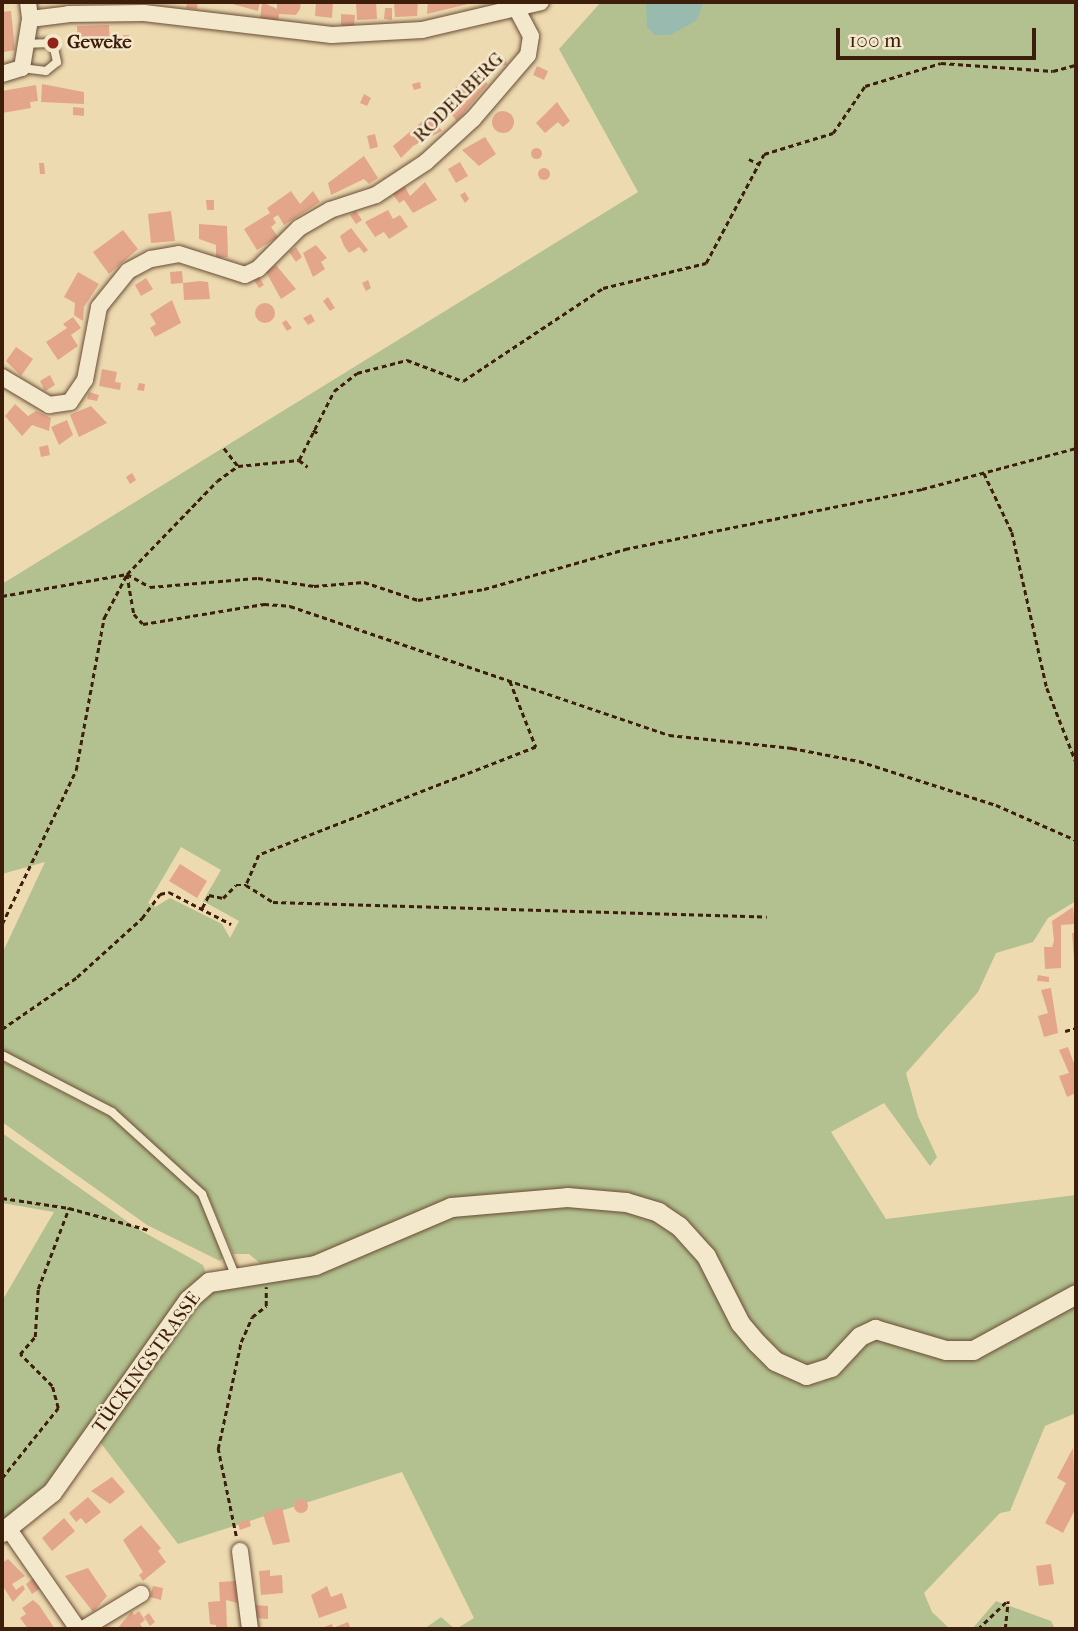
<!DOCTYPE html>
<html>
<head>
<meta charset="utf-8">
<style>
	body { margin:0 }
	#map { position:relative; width:1078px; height:1631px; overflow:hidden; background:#eddab1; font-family:"IM FELL French Canon",serif }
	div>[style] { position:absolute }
	.green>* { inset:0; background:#b3c190 }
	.water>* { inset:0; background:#99baaf }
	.building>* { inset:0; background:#e4a68a }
	.round { border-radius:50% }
	.path>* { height:2.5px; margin-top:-1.25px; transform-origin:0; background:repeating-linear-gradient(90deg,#3d1e0b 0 5px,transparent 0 8.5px) }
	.roads { filter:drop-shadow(0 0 2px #694d34) drop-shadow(0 0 2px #694d34) }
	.service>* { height:8px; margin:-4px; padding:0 4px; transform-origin:4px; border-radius:4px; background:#f3e7cc }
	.minor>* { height:16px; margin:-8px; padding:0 8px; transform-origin:8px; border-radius:8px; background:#f3e7cc }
	.tertiary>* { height:19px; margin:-9.5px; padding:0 9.5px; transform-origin:9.5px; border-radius:9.5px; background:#f3e7cc }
	.dots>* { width:19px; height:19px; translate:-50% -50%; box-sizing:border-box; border:4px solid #f3e7cc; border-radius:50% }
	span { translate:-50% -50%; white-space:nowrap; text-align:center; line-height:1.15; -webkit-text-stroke:5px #f3e7cc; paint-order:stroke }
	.poi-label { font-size:19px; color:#3d1e0b; font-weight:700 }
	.left { translate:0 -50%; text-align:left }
	.street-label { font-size:19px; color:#3d1e0b }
	.frame { position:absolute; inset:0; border:4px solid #3d1e0b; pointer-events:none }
	.scale { position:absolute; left:836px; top:28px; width:200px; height:32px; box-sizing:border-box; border:4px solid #3d1e0b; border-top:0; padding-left:9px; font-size:21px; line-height:24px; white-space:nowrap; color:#3d1e0b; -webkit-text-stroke:5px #f3e7cc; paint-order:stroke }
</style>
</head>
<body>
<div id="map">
	<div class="green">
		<div style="clip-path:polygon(evenodd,601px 2px,1076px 2px,1076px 901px,1048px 918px,1033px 942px,996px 953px,978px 992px,906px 1073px,918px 1116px,937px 1157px,930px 1166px,884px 1103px,831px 1132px,886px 1219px,1076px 1195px,1076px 1288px,979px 1341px,950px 1344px,872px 1325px,821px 1363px,797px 1365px,773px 1352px,749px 1325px,712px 1254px,706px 1256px,740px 1323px,775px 1361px,796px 1373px,795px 1381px,810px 1384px,822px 1382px,875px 1336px,950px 1358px,970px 1357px,990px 1351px,1076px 1305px,1076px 1413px,1045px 1426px,1010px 1511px,1000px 1513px,924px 1593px,932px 1612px,950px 1629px,456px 1629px,474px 1618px,402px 1472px,178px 1544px,90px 1429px,35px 1500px,2px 1522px,2px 1301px,54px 1212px,2px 1203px,2px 1133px,138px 1229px,203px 1265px,209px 1282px,257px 1272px,262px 1265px,249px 1254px,233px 1254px,208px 1196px,112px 1107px,2px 1051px,2px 954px,45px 862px,2px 874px,2px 584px,638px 192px,559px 49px,601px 2px,181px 847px,221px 870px,203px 901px,239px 921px,230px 938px,222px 924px,170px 898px,155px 907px,148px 903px,181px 847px)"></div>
		<div style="clip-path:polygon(2px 1061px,113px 1118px,199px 1196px,223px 1257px,220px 1261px,147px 1225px,2px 1122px)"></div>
		<div style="clip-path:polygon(996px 1601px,1051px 1621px,1055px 1629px,972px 1629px)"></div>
		<div style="clip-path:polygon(441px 1617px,455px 1629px,424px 1629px)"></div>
	</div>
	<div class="water">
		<div style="clip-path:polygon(646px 2px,704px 2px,696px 21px,670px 35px,655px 35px,647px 27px)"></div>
	</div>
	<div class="building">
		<div style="clip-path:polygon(187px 2px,198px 2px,197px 9px,186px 8px)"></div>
		<div style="clip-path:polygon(260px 2px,258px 11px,229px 3px,229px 2px)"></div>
		<div style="clip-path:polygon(262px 2px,277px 9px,277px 2px,301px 2px,300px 9px,296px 15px,279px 14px,278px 22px,260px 20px)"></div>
		<div style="clip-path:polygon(316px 2px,333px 2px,332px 18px,315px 16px)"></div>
		<div style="clip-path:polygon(356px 2px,376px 2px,377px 19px,357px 20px)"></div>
		<div style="clip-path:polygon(394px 2px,418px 2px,417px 16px,395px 17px)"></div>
		<div style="clip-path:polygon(428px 2px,467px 2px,468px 4px,427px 14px)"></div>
		<div style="clip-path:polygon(385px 8px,392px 8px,392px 20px,384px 19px)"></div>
		<div style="clip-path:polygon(11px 11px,15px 50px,4px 52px,2px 12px)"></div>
		<div style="clip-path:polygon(341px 14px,355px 15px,354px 27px,341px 26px)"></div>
		<div style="clip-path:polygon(109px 25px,110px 47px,78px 48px,77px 26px)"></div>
		<div style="clip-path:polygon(123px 35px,129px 35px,130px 45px,124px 45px)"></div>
		<div style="clip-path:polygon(505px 57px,507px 65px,495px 67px,493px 59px)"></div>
		<div style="clip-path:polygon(537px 66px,548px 71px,544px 80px,533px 75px)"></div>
		<div style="clip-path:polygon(477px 75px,488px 84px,457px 121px,443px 104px,461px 80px,468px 86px)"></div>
		<div style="clip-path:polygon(420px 82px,421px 88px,414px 90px,412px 84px)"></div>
		<div style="clip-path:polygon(42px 84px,84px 92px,84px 104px,41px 102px)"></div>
		<div style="clip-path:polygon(36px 85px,38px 101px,30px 102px,31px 108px,2px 113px,2px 91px)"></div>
		<div style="clip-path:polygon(364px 94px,371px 98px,367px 106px,360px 103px)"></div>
		<div style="clip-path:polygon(557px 102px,570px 121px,563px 127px,558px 122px,545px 133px,536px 123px)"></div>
		<div style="clip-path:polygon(73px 107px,84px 108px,84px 116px,73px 115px)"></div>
		<div class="round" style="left:492px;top:111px;width:22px;height:22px"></div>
		<div style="clip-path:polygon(431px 114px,442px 131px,413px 146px,401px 158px,393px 146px)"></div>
		<div style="clip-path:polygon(375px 134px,378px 147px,370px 149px,367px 136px)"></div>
		<div style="clip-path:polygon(485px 137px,496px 154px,479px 166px,462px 150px)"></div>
		<div class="round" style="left:530.5px;top:147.5px;width:11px;height:11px"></div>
		<div style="clip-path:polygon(364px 156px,378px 178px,369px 184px,364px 179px,331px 195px,328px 183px)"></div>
		<div style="clip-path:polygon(460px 162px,468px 176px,456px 183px,448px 169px)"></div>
		<div style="clip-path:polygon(39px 163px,44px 163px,45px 174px,40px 174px)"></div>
		<div class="round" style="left:538px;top:168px;width:12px;height:12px"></div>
		<div style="clip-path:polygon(425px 182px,437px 200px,413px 213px,404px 200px,399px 203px,392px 193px,404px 185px,410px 196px)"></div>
		<div style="clip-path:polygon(291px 191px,300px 204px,313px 191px,320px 202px,284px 225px,278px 215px,273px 218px,276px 223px,271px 227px,278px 237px,257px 250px,244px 229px,270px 213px,267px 208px)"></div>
		<div style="clip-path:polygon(465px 192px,469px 199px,465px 203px,460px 195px)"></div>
		<div style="clip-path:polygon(206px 200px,214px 200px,214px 210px,207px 210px)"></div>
		<div style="clip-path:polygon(388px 210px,393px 219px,400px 215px,408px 227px,389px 239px,384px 232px,375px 237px,365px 222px)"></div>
		<div style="clip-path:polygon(171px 211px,175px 241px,151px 243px,148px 214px)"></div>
		<div style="clip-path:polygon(356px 211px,362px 220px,356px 224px,350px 215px)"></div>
		<div style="clip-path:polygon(199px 224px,227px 226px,228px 257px,216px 258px,216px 245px,199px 239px)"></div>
		<div style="clip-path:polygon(351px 228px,368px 250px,364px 253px,359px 247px,349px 253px,344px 246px,340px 236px)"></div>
		<div style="clip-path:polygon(123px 230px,138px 249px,109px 274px,93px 252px)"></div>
		<div style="clip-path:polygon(316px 245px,327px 258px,321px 262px,325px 269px,313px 277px,303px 253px)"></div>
		<div style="clip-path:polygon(296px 247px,302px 257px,296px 262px,289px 252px)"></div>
		<div style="clip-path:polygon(276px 265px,296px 289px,281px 299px,266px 272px)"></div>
		<div style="clip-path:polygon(182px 271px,183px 283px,171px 284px,170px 272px)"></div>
		<div style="clip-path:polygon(78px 272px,99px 284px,84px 307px,83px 321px,74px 315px,75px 303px,64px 297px)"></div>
		<div style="clip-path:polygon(259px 277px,264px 285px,259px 288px,254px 280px)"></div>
		<div style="clip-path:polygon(146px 278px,153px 289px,141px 296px,135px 285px)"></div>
		<div style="clip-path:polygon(368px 280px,371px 288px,366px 291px,362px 283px)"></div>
		<div style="clip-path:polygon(200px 281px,208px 282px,210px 299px,184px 300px,183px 283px)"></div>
		<div style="clip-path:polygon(328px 297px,335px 308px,330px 311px,323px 301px)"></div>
		<div style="clip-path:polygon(172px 300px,181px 323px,155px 337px,150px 328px,156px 324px,150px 314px)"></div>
		<div class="round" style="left:255px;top:303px;width:20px;height:20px"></div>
		<div style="clip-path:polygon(311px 314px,315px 321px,308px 325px,303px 318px)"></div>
		<div style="clip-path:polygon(73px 317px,81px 328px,71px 335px,78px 346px,58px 360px,46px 342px,67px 328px,63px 324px)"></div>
		<div style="clip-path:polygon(286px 320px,292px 328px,287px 331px,282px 323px)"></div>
		<div style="clip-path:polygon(16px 347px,33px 359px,21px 376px,6px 361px)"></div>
		<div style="clip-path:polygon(102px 369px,117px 372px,115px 382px,121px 383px,120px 390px,99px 386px)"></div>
		<div style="clip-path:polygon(50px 375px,55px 385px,45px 391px,40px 381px)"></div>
		<div style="clip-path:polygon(139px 383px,145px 384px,144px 391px,137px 390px)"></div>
		<div style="clip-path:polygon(89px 392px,99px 395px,97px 401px,87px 399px)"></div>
		<div style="clip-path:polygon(15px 404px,28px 416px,36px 411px,51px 418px,49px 431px,32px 425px,22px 436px,5px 416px)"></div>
		<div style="clip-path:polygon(91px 406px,107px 423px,79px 437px,70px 415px)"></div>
		<div style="clip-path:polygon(67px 420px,73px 435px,59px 445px,51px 427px)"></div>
		<div style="clip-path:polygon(48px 445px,50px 455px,41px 457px,39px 447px)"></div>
		<div style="clip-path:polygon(132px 473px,136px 480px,130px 484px,126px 477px)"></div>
		<div style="clip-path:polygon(180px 864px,207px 881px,197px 898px,169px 881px)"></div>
		<div style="clip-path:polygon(1073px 907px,1075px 924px,1061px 925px,1061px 968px,1045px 969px,1044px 947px,1052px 947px,1054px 941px,1052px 921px)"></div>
		<div style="clip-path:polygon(1072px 933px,1076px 933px,1076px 959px,1074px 959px)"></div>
		<div style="clip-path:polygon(1038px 975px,1049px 977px,1049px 982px,1037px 981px)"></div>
		<div style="clip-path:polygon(1051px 988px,1058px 1033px,1044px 1037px,1038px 1016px,1048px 1013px,1041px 990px)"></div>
		<div style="clip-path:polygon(1068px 1047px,1076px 1069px,1076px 1093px,1067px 1097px,1059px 1076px,1069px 1073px,1059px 1050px)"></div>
		<div style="clip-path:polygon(1073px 1448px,1076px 1508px,1063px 1533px,1045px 1523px,1066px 1483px,1057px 1478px)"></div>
		<div style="clip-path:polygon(112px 1477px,125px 1492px,110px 1504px,91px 1491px)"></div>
		<div style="clip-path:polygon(88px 1497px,101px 1512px,86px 1524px,81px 1518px,76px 1522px,69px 1513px)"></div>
		<div class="round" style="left:294px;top:1499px;width:14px;height:14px"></div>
		<div style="clip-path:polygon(282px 1507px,290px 1542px,273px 1545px,263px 1514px)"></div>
		<div style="clip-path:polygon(64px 1518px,75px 1531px,52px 1551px,42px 1538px)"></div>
		<div style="clip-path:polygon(249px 1519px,251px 1526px,240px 1530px,238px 1523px)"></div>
		<div style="clip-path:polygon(141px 1525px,161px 1548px,158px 1551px,166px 1562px,143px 1581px,139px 1575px,143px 1572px,123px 1540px)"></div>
		<div style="clip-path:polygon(8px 1559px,25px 1576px,12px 1584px,16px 1590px,23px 1585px,25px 1589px,13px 1602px,2px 1585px,2px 1563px)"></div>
		<div style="clip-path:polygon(1051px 1564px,1054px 1584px,1039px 1586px,1036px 1566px)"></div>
		<div style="clip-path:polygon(88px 1568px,107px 1596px,93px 1612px,65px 1576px)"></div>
		<div style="clip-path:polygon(270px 1570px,270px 1576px,282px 1575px,283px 1593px,261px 1595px,259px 1571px)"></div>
		<div style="clip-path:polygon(35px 1577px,42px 1587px,32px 1594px,26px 1584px)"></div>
		<div style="clip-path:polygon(237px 1581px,238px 1603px,226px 1600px,227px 1629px,216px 1629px,216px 1625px,210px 1624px,208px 1602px,220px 1601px,219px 1582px)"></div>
		<div style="clip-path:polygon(153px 1586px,163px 1588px,161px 1600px,150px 1597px)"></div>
		<div style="clip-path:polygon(327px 1586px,331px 1597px,342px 1593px,347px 1608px,319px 1618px,311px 1595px)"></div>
		<div style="clip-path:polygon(33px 1600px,39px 1605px,55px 1629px,28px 1629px,20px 1618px,26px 1614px,22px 1608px)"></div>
		<div style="clip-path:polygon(255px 1605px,268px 1606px,268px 1619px,255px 1618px)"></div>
		<div style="clip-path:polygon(132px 1611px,134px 1615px,139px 1611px,145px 1620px,140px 1624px,143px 1628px,117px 1629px)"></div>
		<div style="clip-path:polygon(149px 1613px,155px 1622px,150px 1626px,144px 1617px)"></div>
		<div style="clip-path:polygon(348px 1622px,351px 1629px,319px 1629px,332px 1624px,333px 1628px)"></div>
	</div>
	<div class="path">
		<div style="left:749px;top:159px;width:11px;rotate:27deg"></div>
		<div style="left:313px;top:430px;width:7px;rotate:34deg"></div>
		<div style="left:224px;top:448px;width:23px;rotate:52deg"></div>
		<div style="left:299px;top:460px;width:11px;rotate:38deg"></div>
		<div style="left:984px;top:473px;width:65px;rotate:64.6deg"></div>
		<div style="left:1012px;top:532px;width:160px;rotate:77.4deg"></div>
		<div style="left:1047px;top:688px;width:79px;rotate:68.6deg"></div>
		<div style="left:127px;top:574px;width:41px;rotate:80.1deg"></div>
		<div style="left:134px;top:614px;width:13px;rotate:48deg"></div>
		<div style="left:143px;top:624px;width:123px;rotate:-9.4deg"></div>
		<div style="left:264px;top:604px;width:26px;rotate:4deg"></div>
		<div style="left:290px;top:606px;width:400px;rotate:18.8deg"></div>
		<div style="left:669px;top:735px;width:124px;rotate:6deg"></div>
		<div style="left:792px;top:748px;width:68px;rotate:11deg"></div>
		<div style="left:859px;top:761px;width:144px;rotate:17.8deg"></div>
		<div style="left:996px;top:805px;width:87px;rotate:23.6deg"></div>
		<div style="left:2px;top:596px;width:127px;rotate:-10deg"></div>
		<div style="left:127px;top:574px;width:26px;rotate:29deg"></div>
		<div style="left:150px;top:587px;width:108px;rotate:-4.8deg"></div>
		<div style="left:258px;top:578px;width:57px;rotate:8.1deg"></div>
		<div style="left:314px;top:586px;width:50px;rotate:-4.6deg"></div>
		<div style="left:364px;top:582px;width:57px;rotate:18.4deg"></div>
		<div style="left:418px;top:600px;width:67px;rotate:-9.5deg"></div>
		<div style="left:484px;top:589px;width:147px;rotate:-15.8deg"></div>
		<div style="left:625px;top:549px;width:303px;rotate:-11.4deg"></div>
		<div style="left:922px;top:489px;width:159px;rotate:-14.9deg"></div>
		<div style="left:510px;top:681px;width:71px;rotate:68.5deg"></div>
		<div style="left:536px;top:747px;width:297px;rotate:158.7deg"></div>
		<div style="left:259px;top:855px;width:33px;rotate:113deg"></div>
		<div style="left:246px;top:885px;width:32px;rotate:32deg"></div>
		<div style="left:273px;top:902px;width:494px;rotate:1.7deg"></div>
		<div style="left:202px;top:908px;width:15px;rotate:-62deg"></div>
		<div style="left:209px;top:895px;width:14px;rotate:12deg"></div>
		<div style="left:223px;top:898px;width:18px;rotate:-45deg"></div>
		<div style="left:236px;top:885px;width:10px"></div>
		<div style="left:2px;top:924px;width:171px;rotate:-64.3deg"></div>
		<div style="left:76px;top:770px;width:155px;rotate:-79.6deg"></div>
		<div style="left:104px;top:618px;width:50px;rotate:-62.4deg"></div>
		<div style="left:127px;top:574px;width:129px;rotate:-45.9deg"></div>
		<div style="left:217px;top:481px;width:26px;rotate:-36deg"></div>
		<div style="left:238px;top:466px;width:61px;rotate:-5.6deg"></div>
		<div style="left:299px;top:460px;width:77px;rotate:-63.1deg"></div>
		<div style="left:334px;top:391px;width:29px;rotate:-38deg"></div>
		<div style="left:357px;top:373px;width:52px;rotate:-14.6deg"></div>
		<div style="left:407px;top:360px;width:60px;rotate:20.6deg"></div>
		<div style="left:463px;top:381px;width:168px;rotate:-33.6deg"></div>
		<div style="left:603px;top:288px;width:106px;rotate:-13.6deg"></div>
		<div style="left:706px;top:263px;width:123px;rotate:-62deg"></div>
		<div style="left:764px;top:154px;width:72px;rotate:-16.9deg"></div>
		<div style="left:833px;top:133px;width:57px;rotate:-55.8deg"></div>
		<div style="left:865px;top:86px;width:79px;rotate:-16.8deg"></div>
		<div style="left:941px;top:63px;width:112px;rotate:4.1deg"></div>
		<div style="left:1053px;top:71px;width:24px;rotate:-15deg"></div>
		<div style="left:2px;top:1029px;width:91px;rotate:-34.7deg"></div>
		<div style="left:77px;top:977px;width:88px;rotate:-42.2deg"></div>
		<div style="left:142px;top:918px;width:30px;rotate:-53deg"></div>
		<div style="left:160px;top:894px;width:9px;rotate:-13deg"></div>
		<div style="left:169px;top:892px;width:70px;rotate:27.3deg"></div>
		<div style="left:1065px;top:1031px;width:11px;rotate:-15deg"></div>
		<div style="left:2px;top:1198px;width:68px;rotate:8.5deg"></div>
		<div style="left:69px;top:1208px;width:83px;rotate:15.4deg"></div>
		<div style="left:2px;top:1478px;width:90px;rotate:-51.3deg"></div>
		<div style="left:58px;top:1408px;width:23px;rotate:-105deg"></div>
		<div style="left:52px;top:1386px;width:45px;rotate:-135deg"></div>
		<div style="left:20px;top:1354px;width:23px;rotate:-49deg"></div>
		<div style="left:35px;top:1337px;width:48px;rotate:-86.4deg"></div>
		<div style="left:38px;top:1289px;width:87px;rotate:-69.1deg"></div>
		<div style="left:236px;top:1536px;width:89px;rotate:-101.7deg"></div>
		<div style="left:218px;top:1449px;width:109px;rotate:-77.9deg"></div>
		<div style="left:241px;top:1342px;width:27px;rotate:-66deg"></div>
		<div style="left:252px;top:1317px;width:18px;rotate:-38deg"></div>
		<div style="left:266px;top:1306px;width:19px;rotate:-90deg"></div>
		<div style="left:978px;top:1629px;width:42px;rotate:-44deg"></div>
		<div style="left:1005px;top:1629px;width:28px;rotate:-84deg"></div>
	</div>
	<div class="roads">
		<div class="service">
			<div style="left:22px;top:68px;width:24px;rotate:7deg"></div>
			<div style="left:46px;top:71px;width:14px;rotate:-39deg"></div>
			<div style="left:57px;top:62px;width:19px;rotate:-102deg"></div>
			<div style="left:53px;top:43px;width:25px;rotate:178deg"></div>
			<div style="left:2px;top:1055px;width:124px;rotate:27.4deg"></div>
			<div style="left:112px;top:1112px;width:122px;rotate:42.3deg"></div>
			<div style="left:202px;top:1194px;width:87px;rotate:67.8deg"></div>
		</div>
		<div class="minor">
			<div style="left:28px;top:2px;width:17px;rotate:83deg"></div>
			<div style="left:2px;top:74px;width:21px;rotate:-17deg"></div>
			<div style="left:22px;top:68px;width:50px;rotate:-80.7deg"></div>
			<div style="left:30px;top:19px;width:38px;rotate:-7deg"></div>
			<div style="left:68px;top:14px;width:76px;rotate:-0.8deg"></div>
			<div style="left:144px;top:13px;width:189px;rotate:6.7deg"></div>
			<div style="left:332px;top:35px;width:90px;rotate:-3.2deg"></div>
			<div style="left:422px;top:30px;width:122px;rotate:-13.2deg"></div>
			<div style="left:2px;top:377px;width:55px;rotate:30.8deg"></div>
			<div style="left:49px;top:405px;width:21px;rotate:-8deg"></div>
			<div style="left:70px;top:402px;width:27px;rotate:-56deg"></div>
			<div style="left:85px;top:380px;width:74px;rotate:-79.1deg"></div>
			<div style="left:99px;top:307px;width:46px;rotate:-51.1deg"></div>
			<div style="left:128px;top:271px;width:26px;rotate:-28deg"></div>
			<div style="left:151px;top:259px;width:28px;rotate:-10deg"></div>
			<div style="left:179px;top:254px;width:69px;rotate:17.7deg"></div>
			<div style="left:245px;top:275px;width:14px;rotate:-25deg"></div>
			<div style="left:258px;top:269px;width:58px;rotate:-45deg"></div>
			<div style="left:299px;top:228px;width:36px;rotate:-30deg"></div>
			<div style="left:330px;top:210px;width:48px;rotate:-18.1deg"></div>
			<div style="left:376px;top:195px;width:60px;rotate:-33.4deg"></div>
			<div style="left:426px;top:162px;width:64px;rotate:-42.5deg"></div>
			<div style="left:473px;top:119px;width:84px;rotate:-49.3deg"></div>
			<div style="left:528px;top:55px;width:19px;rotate:-81deg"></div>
			<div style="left:531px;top:36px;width:30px;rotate:-118deg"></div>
			<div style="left:8px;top:1528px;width:123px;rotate:55.3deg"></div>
			<div style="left:240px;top:1551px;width:79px;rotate:82.7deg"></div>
			<div style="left:83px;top:1629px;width:68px;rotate:-31.1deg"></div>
		</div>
		<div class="tertiary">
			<div style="left:2px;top:1532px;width:64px;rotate:-38.7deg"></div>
			<div style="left:52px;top:1492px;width:235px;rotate:-54.7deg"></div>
			<div style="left:188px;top:1300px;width:28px;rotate:-41deg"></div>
			<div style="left:209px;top:1282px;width:107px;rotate:-9.1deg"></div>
			<div style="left:315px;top:1265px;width:148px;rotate:-23.1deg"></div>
			<div style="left:451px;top:1207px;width:116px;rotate:-4.9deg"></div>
			<div style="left:567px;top:1197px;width:59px;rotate:4.8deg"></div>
			<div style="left:626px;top:1202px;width:34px;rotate:17deg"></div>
			<div style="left:658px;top:1212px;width:25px;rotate:34deg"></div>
			<div style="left:679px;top:1226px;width:40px;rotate:48deg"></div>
			<div style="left:706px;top:1256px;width:75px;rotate:63.1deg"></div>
			<div style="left:740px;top:1323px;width:26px;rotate:50deg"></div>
			<div style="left:757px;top:1343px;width:25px;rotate:45deg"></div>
			<div style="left:775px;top:1361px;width:34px;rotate:24deg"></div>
			<div style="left:806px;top:1375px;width:26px;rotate:-18deg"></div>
			<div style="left:831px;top:1367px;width:42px;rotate:-46.9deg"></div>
			<div style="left:860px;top:1336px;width:17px;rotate:-25deg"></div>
			<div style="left:875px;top:1329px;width:74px;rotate:16.5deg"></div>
			<div style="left:946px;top:1350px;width:27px"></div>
			<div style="left:973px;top:1350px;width:117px;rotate:-28.5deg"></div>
		</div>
	</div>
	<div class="dots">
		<div style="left:53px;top:43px;background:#8f2418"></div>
	</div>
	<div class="poi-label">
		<span class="left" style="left:67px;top:43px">Geweke</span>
	</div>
	<div class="street-label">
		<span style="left:459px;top:98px;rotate:-45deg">RODERBERG</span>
		<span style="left:147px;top:1363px;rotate:-54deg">TÜCKINGSTRASSE</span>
	</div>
	<div class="frame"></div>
	<div class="scale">100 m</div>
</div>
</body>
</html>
